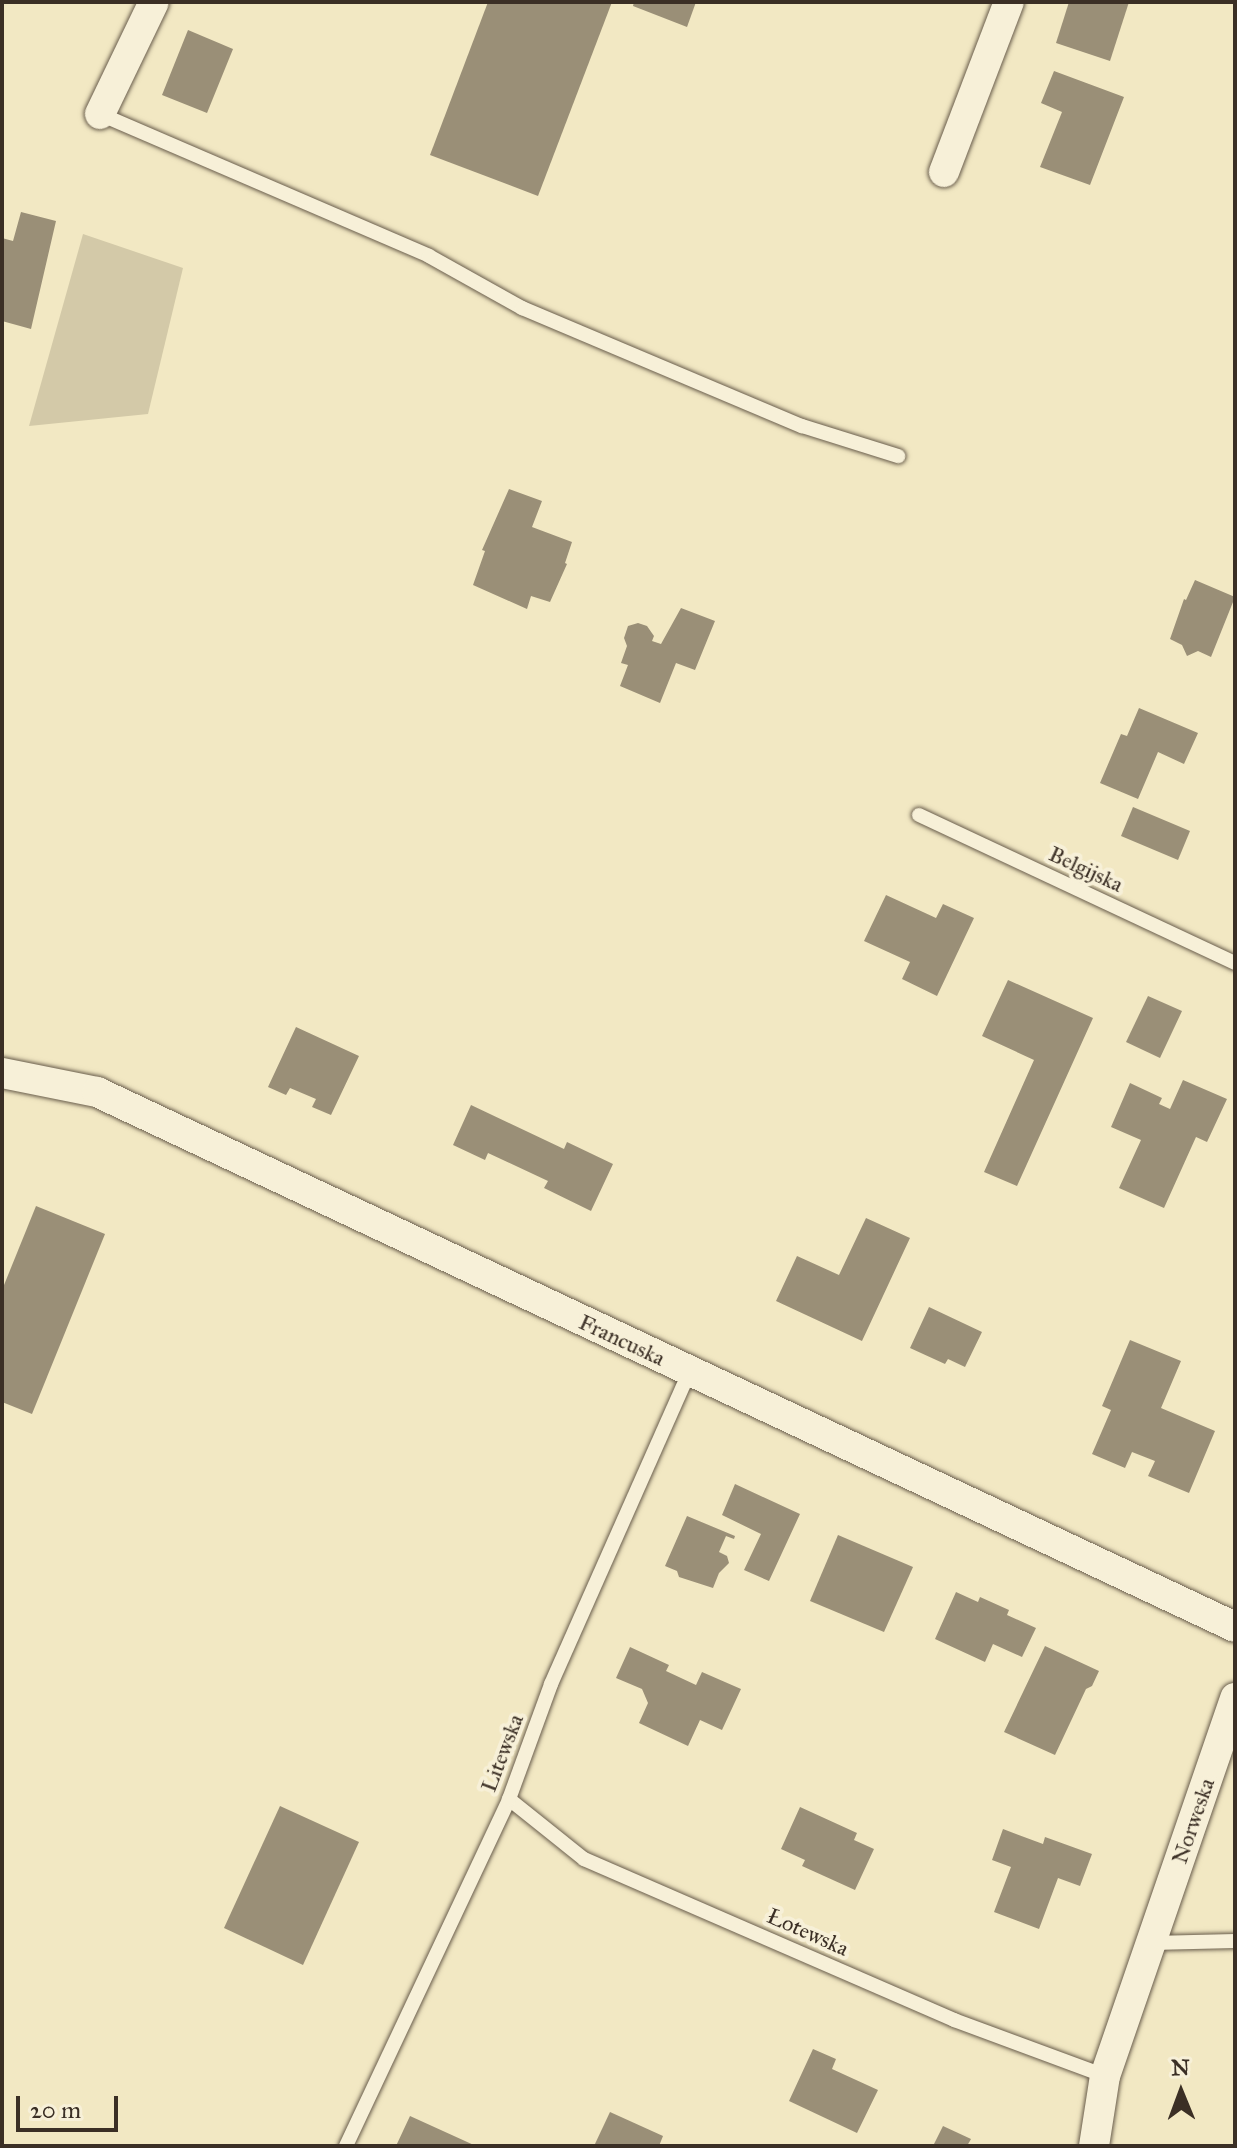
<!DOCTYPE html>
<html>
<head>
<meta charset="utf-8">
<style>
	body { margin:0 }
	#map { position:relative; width:1237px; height:2148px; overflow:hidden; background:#f2e8c3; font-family:"IM FELL Great Primer",serif }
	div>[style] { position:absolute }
	.green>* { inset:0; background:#d3c9a8 }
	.building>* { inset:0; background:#9a8f77 }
	.roads { filter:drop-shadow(0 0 2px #695d4c) drop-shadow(0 0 2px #695d4c) }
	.service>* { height:14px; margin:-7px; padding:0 7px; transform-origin:7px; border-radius:7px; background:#f7f0d8 }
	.minor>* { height:30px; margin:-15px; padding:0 15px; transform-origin:15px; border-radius:15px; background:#f7f0d8 }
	span { translate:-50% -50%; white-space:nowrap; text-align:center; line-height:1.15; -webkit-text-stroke:8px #f7f0d8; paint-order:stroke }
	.street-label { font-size:22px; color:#3b2f25 }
	.frame { position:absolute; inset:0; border:4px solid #3b2f25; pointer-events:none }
	.north { position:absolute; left:1141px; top:2052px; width:80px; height:80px; -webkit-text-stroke:6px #f7f0d8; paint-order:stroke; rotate:359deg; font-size:22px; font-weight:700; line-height:32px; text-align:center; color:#3b2f25 }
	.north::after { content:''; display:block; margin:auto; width:28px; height:36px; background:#3b2f25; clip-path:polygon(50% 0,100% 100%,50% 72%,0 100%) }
	.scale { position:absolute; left:16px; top:2096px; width:102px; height:36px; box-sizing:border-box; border:4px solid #3b2f25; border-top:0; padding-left:10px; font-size:24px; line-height:28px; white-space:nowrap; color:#3b2f25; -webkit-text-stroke:6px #f7f0d8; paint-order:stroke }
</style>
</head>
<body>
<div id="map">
	<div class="green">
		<div style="clip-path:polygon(83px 234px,183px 268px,148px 414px,29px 426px)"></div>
	</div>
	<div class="building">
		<div style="clip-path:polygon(488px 2px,612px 2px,538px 196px,430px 155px)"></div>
		<div style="clip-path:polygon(634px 2px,696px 2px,687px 27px,633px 6px)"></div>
		<div style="clip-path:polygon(1069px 2px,1129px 2px,1110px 61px,1056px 43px)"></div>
		<div style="clip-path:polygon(188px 30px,233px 49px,207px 113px,162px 95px)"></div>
		<div style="clip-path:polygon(1054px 71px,1124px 97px,1090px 185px,1040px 167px,1062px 112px,1041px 103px)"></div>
		<div style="clip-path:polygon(21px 212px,56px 221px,31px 329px,2px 321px,2px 238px,13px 241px)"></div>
		<div style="clip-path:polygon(509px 489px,542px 501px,532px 527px,572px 542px,565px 563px,567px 564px,550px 602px,531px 596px,527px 609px,473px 585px,485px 551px,482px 550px)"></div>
		<div style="clip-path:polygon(1195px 580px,1235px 597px,1211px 657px,1198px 651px,1187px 656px,1182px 645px,1170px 639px,1184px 599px,1186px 600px)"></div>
		<div style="clip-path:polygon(681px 608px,715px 621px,695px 670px,676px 663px,660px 703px,620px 686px,628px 665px,621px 663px,627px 646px,624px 638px,628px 626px,638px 623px,647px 626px,654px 636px,652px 641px,661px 644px)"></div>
		<div style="clip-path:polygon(1139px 708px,1198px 733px,1184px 764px,1158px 752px,1138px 799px,1100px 783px,1121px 734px,1127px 736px)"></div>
		<div style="clip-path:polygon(1133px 807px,1190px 831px,1178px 860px,1121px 836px)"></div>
		<div style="clip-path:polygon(886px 895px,936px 918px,943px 904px,974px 918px,937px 996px,902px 979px,910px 962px,864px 941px)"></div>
		<div style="clip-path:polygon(1008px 980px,1093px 1018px,1017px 1186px,984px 1172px,1034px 1060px,982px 1036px)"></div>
		<div style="clip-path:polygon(1148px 996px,1182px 1011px,1160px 1058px,1126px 1042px)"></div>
		<div style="clip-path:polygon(296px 1027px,359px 1056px,331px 1115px,312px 1107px,316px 1099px,290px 1088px,286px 1095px,268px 1087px)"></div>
		<div style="clip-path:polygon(1183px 1080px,1227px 1099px,1207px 1142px,1196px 1137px,1164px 1208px,1119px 1188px,1141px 1140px,1111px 1127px,1130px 1083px,1162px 1098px,1159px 1104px,1170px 1109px)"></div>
		<div style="clip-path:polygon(471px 1105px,564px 1149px,567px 1142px,613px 1164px,591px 1211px,544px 1188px,548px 1181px,488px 1153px,485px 1160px,453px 1145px)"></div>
		<div style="clip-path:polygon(36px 1206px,105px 1234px,32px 1414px,2px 1402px,2px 1290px)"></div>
		<div style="clip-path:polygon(866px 1218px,910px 1238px,862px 1341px,776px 1301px,797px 1256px,839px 1275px)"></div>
		<div style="clip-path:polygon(929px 1307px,982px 1332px,965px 1367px,948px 1359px,945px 1364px,910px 1348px)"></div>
		<div style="clip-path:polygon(1130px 1340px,1181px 1361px,1161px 1408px,1215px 1431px,1189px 1493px,1148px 1476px,1155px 1461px,1132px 1452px,1125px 1468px,1092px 1454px,1111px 1410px,1102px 1406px)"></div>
		<div style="clip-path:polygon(735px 1484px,800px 1514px,769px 1581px,744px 1570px,761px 1534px,722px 1515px)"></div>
		<div style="clip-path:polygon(687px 1516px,735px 1536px,734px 1539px,726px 1536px,719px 1552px,727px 1556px,729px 1563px,719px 1573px,713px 1588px,679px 1577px,677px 1571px,665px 1566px)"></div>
		<div style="clip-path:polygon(838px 1535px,913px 1567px,884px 1632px,810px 1601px)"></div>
		<div style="clip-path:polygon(956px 1592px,978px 1602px,980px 1597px,1009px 1610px,1007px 1615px,1036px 1628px,1022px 1657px,993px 1644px,985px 1662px,935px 1639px)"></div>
		<div style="clip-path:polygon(1045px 1646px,1099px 1671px,1092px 1686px,1086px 1689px,1055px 1755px,1004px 1732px)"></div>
		<div style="clip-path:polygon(630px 1647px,669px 1665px,666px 1671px,696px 1685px,702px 1672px,741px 1689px,722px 1730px,700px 1720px,688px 1746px,639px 1723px,648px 1703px,642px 1689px,616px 1678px)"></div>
		<div style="clip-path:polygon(280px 1806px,359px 1842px,303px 1965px,224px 1928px)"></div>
		<div style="clip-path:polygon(800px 1807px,857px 1833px,854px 1840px,874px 1849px,855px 1890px,802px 1866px,805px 1860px,781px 1849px)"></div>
		<div style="clip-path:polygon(1003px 1829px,1043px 1844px,1045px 1837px,1092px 1854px,1080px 1886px,1058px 1878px,1039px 1929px,994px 1912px,1011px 1867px,992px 1860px)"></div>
		<div style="clip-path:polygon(813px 2049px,836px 2059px,832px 2069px,878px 2090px,857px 2133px,789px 2101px)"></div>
		<div style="clip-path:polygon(610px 2112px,663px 2136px,659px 2146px,594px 2146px)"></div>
		<div style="clip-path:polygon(410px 2116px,476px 2146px,396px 2146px)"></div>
		<div style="clip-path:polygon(943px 2126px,971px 2139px,967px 2146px,933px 2146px)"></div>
	</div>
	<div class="roads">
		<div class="service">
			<div style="left:100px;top:114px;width:358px;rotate:23.3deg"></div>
			<div style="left:429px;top:256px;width:107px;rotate:29.2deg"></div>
			<div style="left:522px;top:308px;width:304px;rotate:22.9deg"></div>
			<div style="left:802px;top:426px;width:101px;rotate:17.4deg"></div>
			<div style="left:919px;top:815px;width:349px;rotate:25.1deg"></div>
			<div style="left:509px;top:1799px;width:96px;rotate:38.7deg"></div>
			<div style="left:584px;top:1859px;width:404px;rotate:23.5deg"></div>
			<div style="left:954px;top:2020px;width:161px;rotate:20.3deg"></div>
			<div style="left:1152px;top:1943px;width:83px;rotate:-1.4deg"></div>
			<div style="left:346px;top:2146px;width:383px;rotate:-64.8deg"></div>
			<div style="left:509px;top:1799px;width:122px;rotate:-69.9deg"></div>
			<div style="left:551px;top:1684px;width:341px;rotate:-66.1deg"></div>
		</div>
		<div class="minor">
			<div style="left:100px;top:114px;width:124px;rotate:-64.3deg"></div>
			<div style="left:944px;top:172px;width:182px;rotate:-69.1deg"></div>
			<div style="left:2px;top:1073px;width:97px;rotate:11.3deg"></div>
			<div style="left:97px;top:1092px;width:1257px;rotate:25.18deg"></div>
			<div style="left:1094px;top:2146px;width:71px;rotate:-81.1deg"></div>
			<div style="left:1105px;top:2076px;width:400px;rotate:-71deg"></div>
		</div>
	</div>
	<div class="street-label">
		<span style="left:1086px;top:869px;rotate:25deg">Belgijska</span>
		<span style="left:622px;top:1340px;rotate:25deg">Francuska</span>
		<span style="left:502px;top:1753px;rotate:-69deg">Litewska</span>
		<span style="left:1193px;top:1821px;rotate:-71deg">Norweska</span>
		<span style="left:808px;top:1932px;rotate:24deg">Łotewska</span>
	</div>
	<div class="frame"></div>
	<div class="north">N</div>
	<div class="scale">20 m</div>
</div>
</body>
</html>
